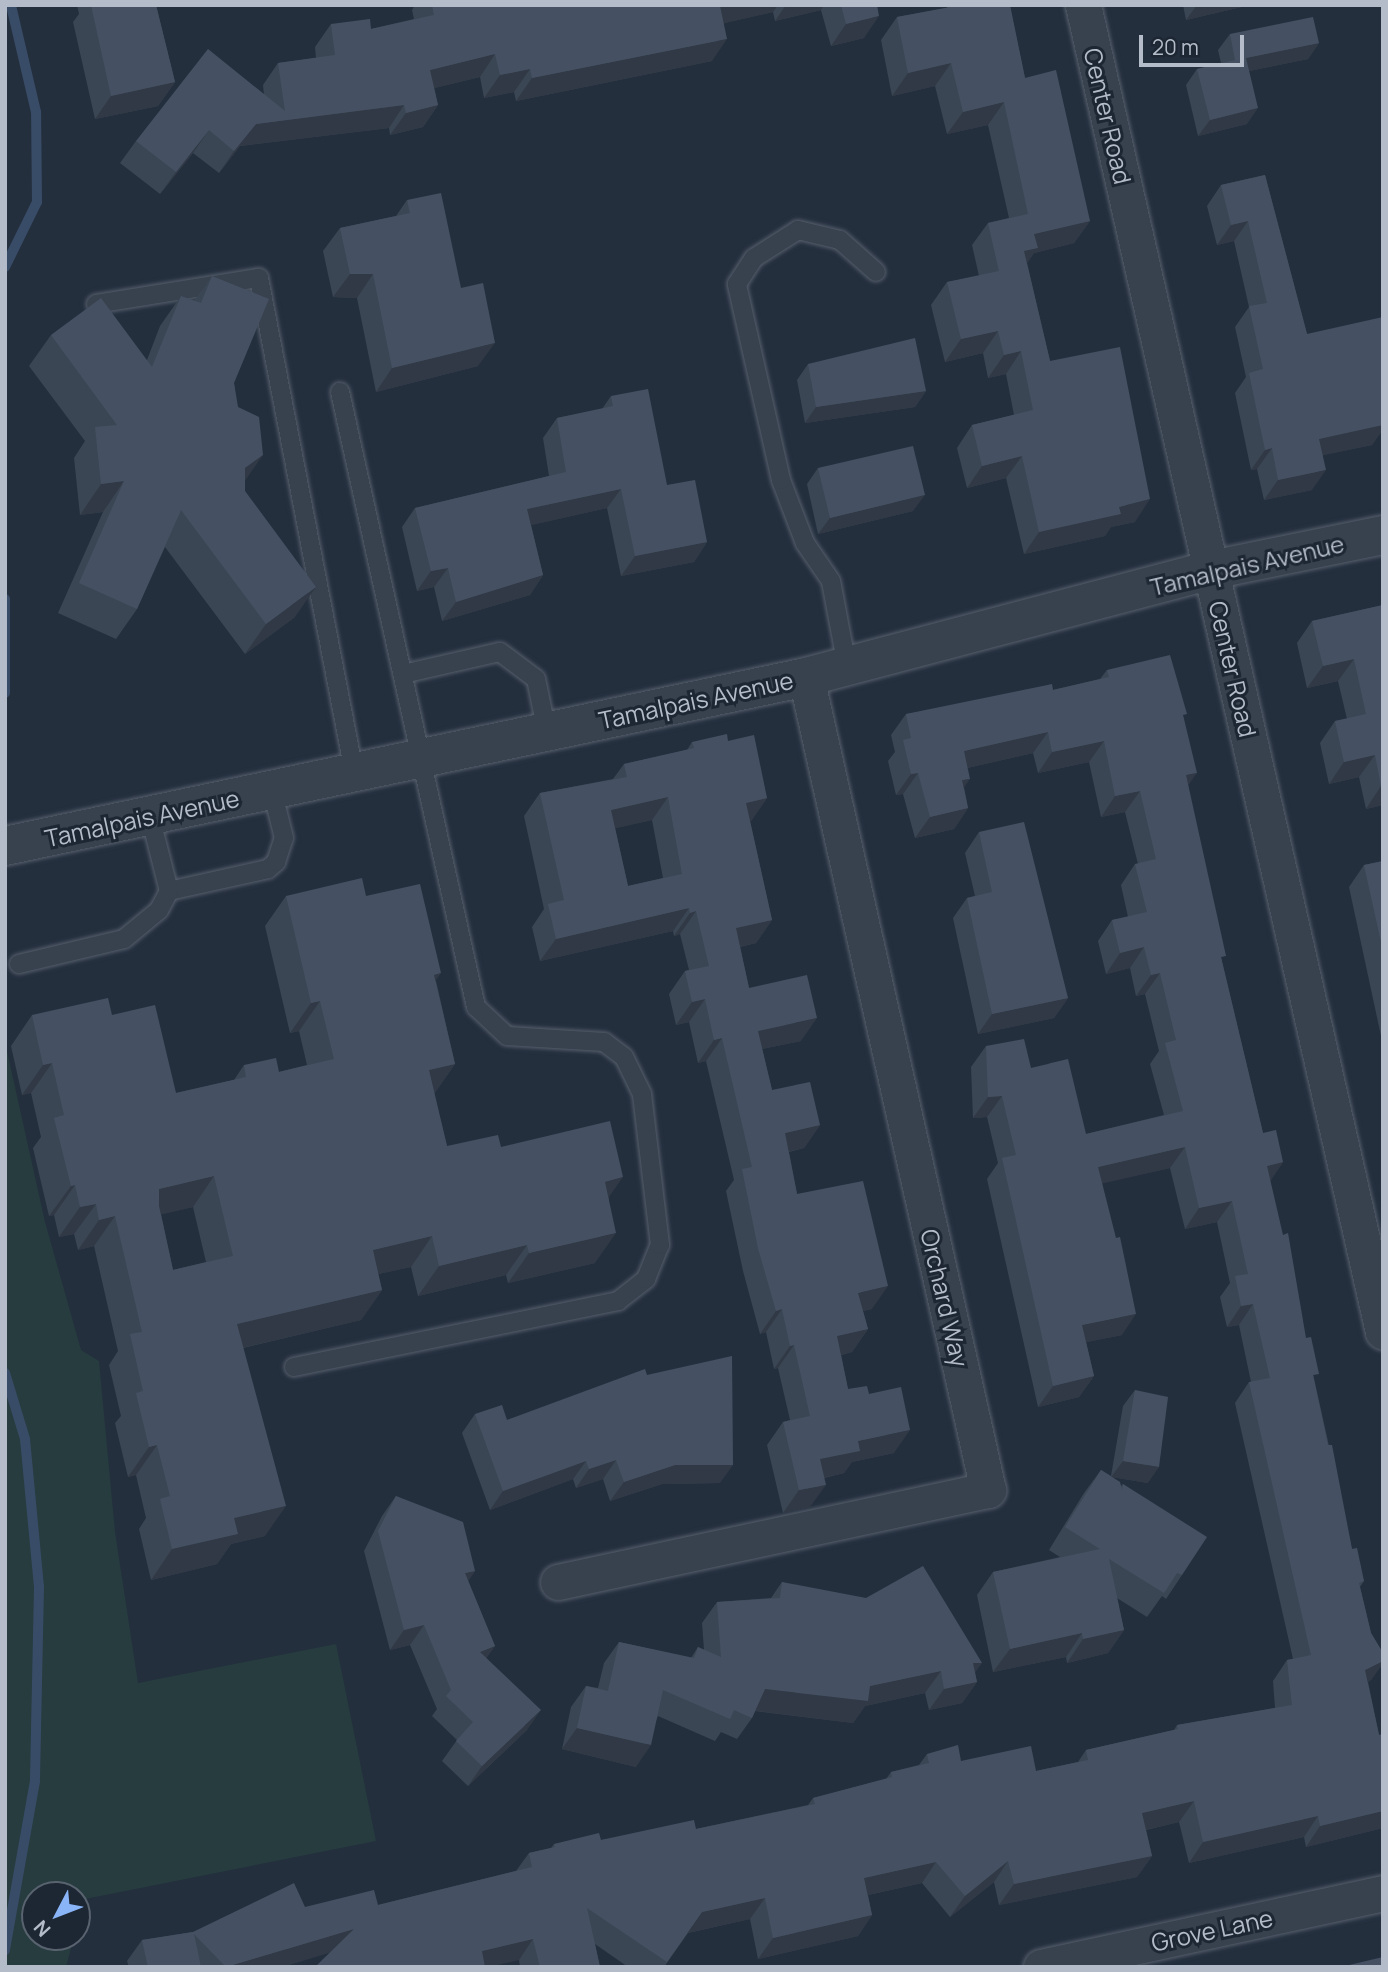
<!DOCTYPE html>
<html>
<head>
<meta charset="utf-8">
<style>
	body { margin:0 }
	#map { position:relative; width:1388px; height:1972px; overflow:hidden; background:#242f3e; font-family:Manrope,sans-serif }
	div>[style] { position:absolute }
	.green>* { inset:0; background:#263c3f }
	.stream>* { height:10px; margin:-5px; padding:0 5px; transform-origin:5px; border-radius:5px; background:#394c67 }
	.roads { filter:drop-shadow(0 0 2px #565f6c) drop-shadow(0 0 2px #565f6c) }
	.service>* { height:18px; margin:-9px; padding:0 9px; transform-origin:9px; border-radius:9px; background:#38414e }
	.minor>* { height:35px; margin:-17.5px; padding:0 17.5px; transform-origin:17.5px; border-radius:17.5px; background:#38414e }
	.tertiary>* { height:38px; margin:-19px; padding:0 19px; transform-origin:19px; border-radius:19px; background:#38414e }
	.wall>* { inset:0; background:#3b4654 }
	.shaded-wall>* { inset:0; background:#303945 }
	.building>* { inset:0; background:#455162 }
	span { translate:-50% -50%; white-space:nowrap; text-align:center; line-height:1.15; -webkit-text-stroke:6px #1d2633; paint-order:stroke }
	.street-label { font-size:24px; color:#b4bcc9 }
	.frame { position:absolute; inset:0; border:7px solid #b4bcc9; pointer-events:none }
	.north { position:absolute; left:21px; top:1881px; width:70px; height:70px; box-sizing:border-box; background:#1d2633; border:2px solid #59626f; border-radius:50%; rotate:228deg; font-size:19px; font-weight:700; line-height:28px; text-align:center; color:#b4bcc9 }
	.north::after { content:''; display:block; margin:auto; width:24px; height:32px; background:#8ab4f8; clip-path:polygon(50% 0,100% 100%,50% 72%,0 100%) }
	.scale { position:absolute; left:1139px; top:35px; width:105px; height:32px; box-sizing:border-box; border:4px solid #b4bcc9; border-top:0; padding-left:9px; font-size:21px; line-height:24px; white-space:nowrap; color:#b4bcc9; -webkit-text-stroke:5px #1d2633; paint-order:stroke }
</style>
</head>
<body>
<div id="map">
	<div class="green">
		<div style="clip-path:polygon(5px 1042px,45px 1222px,81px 1350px,99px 1361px,115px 1532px,138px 1683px,336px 1644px,376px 1841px,85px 1899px,77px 1925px,77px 1895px,35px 1895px,35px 1937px,74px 1937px,66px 1967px,5px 1967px)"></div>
	</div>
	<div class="stream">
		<div style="left:5px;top:267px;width:72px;rotate:-63.8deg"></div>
		<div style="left:37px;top:202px;width:90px;rotate:-90.6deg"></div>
		<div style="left:36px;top:112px;width:110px;rotate:-103.2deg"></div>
		<div style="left:5px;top:599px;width:94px;rotate:90deg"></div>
		<div style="left:5px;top:1373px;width:69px;rotate:73.1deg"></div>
		<div style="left:25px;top:1439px;width:149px;rotate:84.6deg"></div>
		<div style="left:39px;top:1587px;width:194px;rotate:91.2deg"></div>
		<div style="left:35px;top:1781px;width:172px;rotate:100.1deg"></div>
	</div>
	<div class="roads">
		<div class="service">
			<div style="left:96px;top:304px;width:165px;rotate:-9.1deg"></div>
			<div style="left:259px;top:278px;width:503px;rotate:79.11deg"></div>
			<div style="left:847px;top:666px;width:86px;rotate:-100.7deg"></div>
			<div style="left:831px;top:581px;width:46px;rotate:-124.4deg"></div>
			<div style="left:805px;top:543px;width:67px;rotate:-110.9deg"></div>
			<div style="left:781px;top:480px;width:201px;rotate:-102.7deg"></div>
			<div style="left:737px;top:284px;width:31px;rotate:-57deg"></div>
			<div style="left:754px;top:258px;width:52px;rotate:-32.5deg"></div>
			<div style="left:798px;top:230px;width:43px;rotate:13.4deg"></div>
			<div style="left:840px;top:240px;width:48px;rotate:41.6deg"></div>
			<div style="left:403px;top:674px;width:99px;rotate:-12.8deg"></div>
			<div style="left:500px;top:652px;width:45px;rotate:36.9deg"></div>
			<div style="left:536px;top:679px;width:54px;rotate:78.3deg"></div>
			<div style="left:169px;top:891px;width:101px;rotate:-12.5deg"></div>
			<div style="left:268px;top:869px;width:11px;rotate:-41deg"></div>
			<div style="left:276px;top:862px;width:25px;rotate:-72deg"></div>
			<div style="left:284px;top:838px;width:49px;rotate:-104deg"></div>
			<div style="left:19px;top:964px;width:108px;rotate:-13.4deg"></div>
			<div style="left:124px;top:939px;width:45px;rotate:-39.6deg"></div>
			<div style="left:159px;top:910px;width:21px;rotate:-62deg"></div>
			<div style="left:169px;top:891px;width:77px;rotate:-104.2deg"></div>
			<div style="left:294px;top:1367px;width:331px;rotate:-11.5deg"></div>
			<div style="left:618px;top:1301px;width:36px;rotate:-38deg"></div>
			<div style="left:646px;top:1279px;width:37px;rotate:-68deg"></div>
			<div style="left:660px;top:1245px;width:152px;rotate:-96.8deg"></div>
			<div style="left:642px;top:1094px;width:41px;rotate:-115.9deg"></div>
			<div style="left:624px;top:1057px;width:25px;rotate:-143deg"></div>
			<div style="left:604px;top:1042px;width:97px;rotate:-176.5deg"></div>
			<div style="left:507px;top:1036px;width:42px;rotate:-136.9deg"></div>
			<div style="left:476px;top:1007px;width:630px;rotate:-102.47deg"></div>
		</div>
		<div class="minor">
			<div style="left:1083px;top:5px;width:1360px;rotate:77.26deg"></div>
			<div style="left:558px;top:1582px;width:440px;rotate:-12.1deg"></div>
			<div style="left:988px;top:1490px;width:833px;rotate:-102.62deg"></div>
			<div style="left:1041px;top:1967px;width:350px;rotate:-12.2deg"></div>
		</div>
		<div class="tertiary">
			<div style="left:5px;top:846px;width:819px;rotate:-11.91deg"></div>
			<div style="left:806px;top:677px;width:419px;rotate:-14.8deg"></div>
			<div style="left:1211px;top:570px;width:176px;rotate:-11.5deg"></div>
		</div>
	</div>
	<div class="wall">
		<div style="clip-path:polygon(77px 5px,156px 5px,175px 82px,158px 106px,95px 119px,73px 22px,79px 14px)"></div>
		<div style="clip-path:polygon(415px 5px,877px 5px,864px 38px,831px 46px,821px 10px,775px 21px,773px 12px,724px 23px,712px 61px,516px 101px,514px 92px,484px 98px,480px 77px,434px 88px,438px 105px,423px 127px,390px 135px,389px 128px,240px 146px,219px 173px,193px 153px,160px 194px,120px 163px,136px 141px,264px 95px,263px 85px,278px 63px,316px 58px,315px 47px,331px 24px,371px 29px,414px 19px,412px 10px)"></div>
		<div style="clip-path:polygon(946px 5px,1012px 5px,1010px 7px,1025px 78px,1090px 221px,1074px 243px,1034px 253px,1027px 263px,1050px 361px,1135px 522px,1111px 527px,1105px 536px,1024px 554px,1006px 478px,967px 488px,957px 448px,972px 425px,1014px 415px,1006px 374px,988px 378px,983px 353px,945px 362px,931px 305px,947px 282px,979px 276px,972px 245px,988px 223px,1009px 218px,988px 125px,947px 134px,935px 86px,892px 96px,881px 40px,897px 17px,947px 8px)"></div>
		<div style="clip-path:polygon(1183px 5px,1250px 5px,1186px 20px)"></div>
		<div style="clip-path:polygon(1230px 34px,1319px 43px,1308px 59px,1249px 71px,1247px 124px,1198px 136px,1186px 85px,1197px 69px,1221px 63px,1218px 50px)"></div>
		<div style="clip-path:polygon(1265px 175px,1307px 334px,1382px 430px,1372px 445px,1323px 455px,1312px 490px,1264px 500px,1257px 469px,1251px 470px,1235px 393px,1246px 377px,1235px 327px,1249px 307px,1234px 241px,1217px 245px,1207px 206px,1221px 185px)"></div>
		<div style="clip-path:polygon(407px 200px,478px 366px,376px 392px,357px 298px,333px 297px,323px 251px,340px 228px,396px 216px)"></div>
		<div style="clip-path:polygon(212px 276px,234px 383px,245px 480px,245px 491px,295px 617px,245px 654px,165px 547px,137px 609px,116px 639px,58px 613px,103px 512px,80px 515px,74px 458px,85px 441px,29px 366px,51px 335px,147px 360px,160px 326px,181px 296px,194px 301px)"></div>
		<div style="clip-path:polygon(808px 364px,926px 391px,915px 407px,805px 423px,797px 380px)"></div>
		<div style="clip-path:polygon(611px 396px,667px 485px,707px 542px,694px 562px,621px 576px,607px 508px,531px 525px,543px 575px,530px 595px,442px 621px,434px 587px,417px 591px,402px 527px,415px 508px,549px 476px,543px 438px,557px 418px,602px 409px)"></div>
		<div style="clip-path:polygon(818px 468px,913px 511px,818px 534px,807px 484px)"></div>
		<div style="clip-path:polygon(1383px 605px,1383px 805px,1366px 809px,1359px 777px,1329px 784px,1320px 743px,1335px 721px,1347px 719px,1338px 681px,1307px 688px,1297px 643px,1312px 621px)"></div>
		<div style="clip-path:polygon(1107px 670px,1184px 718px,1188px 785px,1222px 962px,1263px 1133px,1283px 1162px,1270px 1181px,1352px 1549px,1364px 1581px,1360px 1587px,1371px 1633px,1383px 1653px,1383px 1663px,1371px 1680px,1368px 1682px,1379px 1735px,1383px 1734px,1383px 1828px,1306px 1847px,1304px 1837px,1189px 1863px,1179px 1822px,1146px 1830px,1152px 1856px,1137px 1877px,999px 1905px,994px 1882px,950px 1917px,922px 1883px,868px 1895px,872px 1915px,858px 1936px,758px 1959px,750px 1919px,688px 1933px,664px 1967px,628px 1967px,595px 1944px,600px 1967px,520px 1967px,519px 1960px,330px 1952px,282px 1967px,129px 1967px,127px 1961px,142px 1940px,193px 1932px,305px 1907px,378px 1905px,516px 1871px,529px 1853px,551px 1848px,554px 1844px,601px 1840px,696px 1829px,808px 1805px,813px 1798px,886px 1779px,891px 1772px,919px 1765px,927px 1754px,961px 1761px,1036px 1771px,1078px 1762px,1086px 1750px,1174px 1730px,1177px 1725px,1275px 1708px,1273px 1681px,1287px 1660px,1293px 1659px,1235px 1403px,1249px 1382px,1251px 1382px,1239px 1325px,1227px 1327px,1220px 1297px,1230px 1283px,1217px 1222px,1185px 1229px,1170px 1168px,1102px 1183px,1122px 1335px,1086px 1342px,1094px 1376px,1079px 1397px,1038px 1407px,987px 1179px,998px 1163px,987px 1117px,973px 1118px,971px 1067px,986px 1046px,1031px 1068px,1086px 1134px,1164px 1115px,1150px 1064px,1159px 1051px,1145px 994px,1136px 996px,1130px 968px,1106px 974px,1098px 941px,1112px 920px,1128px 917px,1121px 885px,1135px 864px,1138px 864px,1125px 812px,1101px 817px,1089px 762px,1038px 773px,1033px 753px,967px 768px,964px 787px,968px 808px,954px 829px,915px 838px,903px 794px,896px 795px,888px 761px,895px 752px,891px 735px,906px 714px,1053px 690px,1100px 679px)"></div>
		<div style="clip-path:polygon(evenodd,728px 741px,767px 798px,751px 821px,750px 821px,772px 920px,756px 943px,740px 947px,749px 988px,801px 1041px,762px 1049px,772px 1090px,820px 1125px,804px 1148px,789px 1152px,797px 1194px,872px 1309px,863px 1311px,868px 1329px,852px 1352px,841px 1355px,848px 1389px,869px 1394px,894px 1453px,852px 1462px,844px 1473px,824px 1478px,810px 1507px,783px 1513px,767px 1445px,783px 1422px,790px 1420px,778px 1368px,774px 1369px,766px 1332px,760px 1334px,743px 1271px,726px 1191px,734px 1180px,706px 1061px,698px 1063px,689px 1022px,676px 1025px,669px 994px,685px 971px,689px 970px,680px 934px,674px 936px,673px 931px,540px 961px,532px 927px,544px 909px,524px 816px,540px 793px,613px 779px,624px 764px,687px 750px,692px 742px,728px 741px,652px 820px,663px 878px,628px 886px,615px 828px,652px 820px)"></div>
		<div style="clip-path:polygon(979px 832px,1068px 998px,1054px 1018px,978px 1034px,953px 918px,967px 898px,975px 896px,965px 853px)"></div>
		<div style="clip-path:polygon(1383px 861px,1383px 1036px,1381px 1036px,1349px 887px,1364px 865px)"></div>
		<div style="clip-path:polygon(evenodd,286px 896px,366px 896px,436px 981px,455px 1064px,434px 1094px,447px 1146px,501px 1147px,609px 1198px,595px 1263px,508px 1283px,506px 1275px,418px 1296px,411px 1267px,378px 1274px,382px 1290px,361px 1320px,243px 1348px,265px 1536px,231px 1544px,217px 1564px,151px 1580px,139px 1529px,146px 1518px,136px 1475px,128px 1477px,115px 1423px,121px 1416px,109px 1365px,118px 1351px,94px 1246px,78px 1250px,74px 1234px,59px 1237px,54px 1215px,49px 1216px,33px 1148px,41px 1137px,31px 1093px,22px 1095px,11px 1046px,32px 1015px,112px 1015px,176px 1093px,234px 1080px,244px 1065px,279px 1072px,307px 1065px,299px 1031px,290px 1033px,265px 926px,286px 896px,193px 1207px,206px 1262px,173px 1270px,161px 1214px,193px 1207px)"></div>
		<div style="clip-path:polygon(647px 1375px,720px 1483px,662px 1484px,610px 1501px,603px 1479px,576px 1488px,573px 1479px,490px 1510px,462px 1433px,475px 1414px,507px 1420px)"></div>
		<div style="clip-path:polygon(1135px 1390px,1148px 1483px,1112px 1477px,1121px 1486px,1123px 1484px,1182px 1575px,1166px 1599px,1162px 1596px,1147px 1617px,1117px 1598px,1124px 1630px,1108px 1653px,1067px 1663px,1066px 1657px,993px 1672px,977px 1595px,993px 1572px,1060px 1557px,1049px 1550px,1084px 1493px,1101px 1470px,1111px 1476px,1123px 1406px)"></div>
		<div style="clip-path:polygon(396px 1496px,475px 1571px,468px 1581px,495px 1646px,486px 1658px,527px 1730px,468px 1786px,442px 1761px,457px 1740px,432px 1716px,437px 1709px,410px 1645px,390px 1650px,364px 1551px,382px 1516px)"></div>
		<div style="clip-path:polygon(782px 1582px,975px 1673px,977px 1682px,962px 1703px,929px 1710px,925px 1693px,865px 1706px,853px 1723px,755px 1711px,752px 1718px,737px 1739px,721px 1732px,715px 1741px,658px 1716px,636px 1767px,562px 1749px,571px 1707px,586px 1686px,598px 1688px,604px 1663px,619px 1642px,691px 1658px,698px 1647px,704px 1650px,702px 1623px,717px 1602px,771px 1598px)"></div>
	</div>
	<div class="shaded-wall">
		<div style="clip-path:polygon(778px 5px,773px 12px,704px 28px,720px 6px)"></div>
		<div style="clip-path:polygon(786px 5px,824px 5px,821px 10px,775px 21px)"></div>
		<div style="clip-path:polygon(1197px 5px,1250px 5px,1186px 20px)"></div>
		<div style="clip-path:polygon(879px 16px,864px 38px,831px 46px,846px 24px)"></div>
		<div style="clip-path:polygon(727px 39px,712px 61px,516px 101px,532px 78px)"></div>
		<div style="clip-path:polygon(1319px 43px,1308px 59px,1234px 74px,1246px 58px)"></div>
		<div style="clip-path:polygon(495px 54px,480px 77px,414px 93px,430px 70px)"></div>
		<div style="clip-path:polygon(951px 63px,935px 86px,892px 96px,908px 73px)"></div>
		<div style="clip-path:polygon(530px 69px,514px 92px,484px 98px,500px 75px)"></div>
		<div style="clip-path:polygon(175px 82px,158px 106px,95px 119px,111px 96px)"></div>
		<div style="clip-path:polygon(1004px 102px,988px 125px,947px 134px,963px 112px)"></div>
		<div style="clip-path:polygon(404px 105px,389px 128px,240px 146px,219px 173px,234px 151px,256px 124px)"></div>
		<div style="clip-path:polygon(438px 105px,423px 127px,390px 135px,406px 113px)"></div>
		<div style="clip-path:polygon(1258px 108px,1247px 124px,1198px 136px,1210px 120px)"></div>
		<div style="clip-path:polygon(209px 130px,193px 153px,160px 194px,176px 172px)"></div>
		<div style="clip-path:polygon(1090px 221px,1074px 243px,1034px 253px,1022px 270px,1009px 273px,1034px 234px)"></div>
		<div style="clip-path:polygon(1248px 221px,1234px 241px,1217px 245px,1231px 225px)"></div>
		<div style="clip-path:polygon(350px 274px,373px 274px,357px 298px,333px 297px)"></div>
		<div style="clip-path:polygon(998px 331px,983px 353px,945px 362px,961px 339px)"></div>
		<div style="clip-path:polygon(495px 343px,478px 366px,376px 392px,392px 368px)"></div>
		<div style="clip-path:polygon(1021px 351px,1006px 374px,988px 378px,1004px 355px)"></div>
		<div style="clip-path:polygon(926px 391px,915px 407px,805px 423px,816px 407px)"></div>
		<div style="clip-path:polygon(1383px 415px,1383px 430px,1372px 445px,1305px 459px,1319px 439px)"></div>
		<div style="clip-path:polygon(1272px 448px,1257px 469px,1251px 470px,1265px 450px)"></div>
		<div style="clip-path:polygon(263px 455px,242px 485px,245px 468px)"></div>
		<div style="clip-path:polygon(1022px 456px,1006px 478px,967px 488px,982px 466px)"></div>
		<div style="clip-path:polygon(1326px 470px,1312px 490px,1264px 500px,1278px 480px)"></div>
		<div style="clip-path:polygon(124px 481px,103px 512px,80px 515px,101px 484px)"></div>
		<div style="clip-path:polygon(621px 489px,607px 508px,514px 529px,527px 509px)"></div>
		<div style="clip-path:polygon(925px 495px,913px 511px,818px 534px,830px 518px)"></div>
		<div style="clip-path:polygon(1150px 499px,1135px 522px,1111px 527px,1105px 536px,1024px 554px,1039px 532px,1119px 507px)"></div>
		<div style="clip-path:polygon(707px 542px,694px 562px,621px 576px,635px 556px)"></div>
		<div style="clip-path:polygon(448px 568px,434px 587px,417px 591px,431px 571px)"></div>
		<div style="clip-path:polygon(543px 575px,530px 595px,442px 621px,456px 602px)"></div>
		<div style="clip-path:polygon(316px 587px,295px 617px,245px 654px,266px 624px)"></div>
		<div style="clip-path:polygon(1354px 659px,1338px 681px,1307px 688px,1323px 666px)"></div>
		<div style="clip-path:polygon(1048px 732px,1033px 753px,949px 772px,964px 751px)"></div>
		<div style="clip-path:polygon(1104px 741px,1089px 762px,1038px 773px,1052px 752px)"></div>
		<div style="clip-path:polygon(1375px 755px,1359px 777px,1329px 784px,1344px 762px)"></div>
		<div style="clip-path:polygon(918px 773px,903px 794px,896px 795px,911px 774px)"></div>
		<div style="clip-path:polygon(1197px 773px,1182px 794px,1186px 775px)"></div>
		<div style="clip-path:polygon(970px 779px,955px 800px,962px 780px)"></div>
		<div style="clip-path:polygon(1381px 786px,1383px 786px,1383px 805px,1366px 809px)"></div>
		<div style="clip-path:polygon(1140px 791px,1125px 812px,1101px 817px,1115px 796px)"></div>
		<div style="clip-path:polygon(668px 797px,652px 820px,595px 833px,611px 810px)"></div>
		<div style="clip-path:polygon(767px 798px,751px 821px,730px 826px,746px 803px)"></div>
		<div style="clip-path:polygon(968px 808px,954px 829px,915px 838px,930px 817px)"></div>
		<div style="clip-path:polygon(689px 908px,673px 931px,540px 961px,556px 939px)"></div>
		<div style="clip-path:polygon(696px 911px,680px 934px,674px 936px,690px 913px)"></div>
		<div style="clip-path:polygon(772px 920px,756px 943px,720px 951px,736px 928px)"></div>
		<div style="clip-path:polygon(1144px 947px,1130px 968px,1106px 974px,1120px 953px)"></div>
		<div style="clip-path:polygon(441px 973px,420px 1003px,434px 975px)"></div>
		<div style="clip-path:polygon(1160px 973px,1145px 994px,1136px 996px,1151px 975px)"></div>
		<div style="clip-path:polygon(1068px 998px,1054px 1018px,978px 1034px,992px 1014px)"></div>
		<div style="clip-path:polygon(705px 999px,689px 1022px,676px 1025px,692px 1002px)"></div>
		<div style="clip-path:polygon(320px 1001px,299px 1031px,290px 1033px,311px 1003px)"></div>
		<div style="clip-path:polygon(817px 1018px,801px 1041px,742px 1053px,758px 1031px)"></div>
		<div style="clip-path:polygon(722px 1038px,706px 1061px,698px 1063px,714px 1040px)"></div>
		<div style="clip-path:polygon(52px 1063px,31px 1093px,22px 1095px,43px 1065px)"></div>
		<div style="clip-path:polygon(455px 1064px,434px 1094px,429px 1070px)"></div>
		<div style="clip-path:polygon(1002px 1096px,987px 1117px,973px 1118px,988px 1097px)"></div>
		<div style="clip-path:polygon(820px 1125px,804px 1148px,769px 1156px,785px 1133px)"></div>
		<div style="clip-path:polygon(1185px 1147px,1170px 1168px,1083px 1188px,1098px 1167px)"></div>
		<div style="clip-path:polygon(1283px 1162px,1269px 1183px,1267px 1166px)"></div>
		<div style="clip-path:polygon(214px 1176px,193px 1207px,138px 1220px,159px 1189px)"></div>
		<div style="clip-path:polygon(623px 1177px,602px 1207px,605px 1182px)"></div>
		<div style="clip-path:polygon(75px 1185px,54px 1215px,49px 1216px,71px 1186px)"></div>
		<div style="clip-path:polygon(1232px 1201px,1217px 1222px,1185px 1229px,1199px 1208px)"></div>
		<div style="clip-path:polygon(96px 1204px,74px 1234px,59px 1237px,80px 1207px)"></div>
		<div style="clip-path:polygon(115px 1216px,94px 1246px,78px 1250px,99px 1220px)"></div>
		<div style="clip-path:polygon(616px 1233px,595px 1263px,508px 1283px,529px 1253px)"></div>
		<div style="clip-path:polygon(432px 1236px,411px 1267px,351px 1280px,373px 1250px)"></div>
		<div style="clip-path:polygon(527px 1245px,506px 1275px,418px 1296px,439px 1266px)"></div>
		<div style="clip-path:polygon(888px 1286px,872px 1309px,842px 1316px,858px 1293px)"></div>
		<div style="clip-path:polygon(382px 1290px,361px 1320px,216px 1354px,237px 1324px)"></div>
		<div style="clip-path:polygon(1253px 1304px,1239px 1325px,1227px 1327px,1241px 1306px)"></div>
		<div style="clip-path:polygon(782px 1309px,766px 1332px,760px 1334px,776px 1311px)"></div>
		<div style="clip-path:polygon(1136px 1314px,1122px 1335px,1068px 1346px,1082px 1325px)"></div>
		<div style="clip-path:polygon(868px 1329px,852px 1352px,821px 1359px,837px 1336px)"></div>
		<div style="clip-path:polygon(794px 1345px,778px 1368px,774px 1369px,790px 1346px)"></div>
		<div style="clip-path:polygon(1094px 1376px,1079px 1397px,1038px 1407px,1053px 1386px)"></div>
		<div style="clip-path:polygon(910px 1430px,894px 1453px,852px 1462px,844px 1473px,804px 1482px,820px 1459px,858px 1441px)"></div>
		<div style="clip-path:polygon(157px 1445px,136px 1475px,128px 1477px,149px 1447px)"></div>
		<div style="clip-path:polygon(616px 1460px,603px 1479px,576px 1488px,589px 1469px)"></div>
		<div style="clip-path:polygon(586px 1461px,573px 1479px,490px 1510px,503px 1491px)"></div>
		<div style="clip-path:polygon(1123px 1461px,1159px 1467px,1148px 1483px,1111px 1477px)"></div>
		<div style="clip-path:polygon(675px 1465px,733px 1465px,720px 1483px,662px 1484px,610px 1501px,624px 1482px)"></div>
		<div style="clip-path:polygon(826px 1485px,810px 1507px,783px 1513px,799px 1490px)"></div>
		<div style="clip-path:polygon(286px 1506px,265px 1536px,231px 1544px,217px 1564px,151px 1580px,172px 1549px,234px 1518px)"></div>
		<div style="clip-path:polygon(475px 1571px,461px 1591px,465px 1573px)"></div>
		<div style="clip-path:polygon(424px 1625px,410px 1645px,390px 1650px,404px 1630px)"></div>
		<div style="clip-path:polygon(1124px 1630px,1108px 1653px,1067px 1663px,1083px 1639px)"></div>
		<div style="clip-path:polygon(1082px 1633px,1066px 1657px,993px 1672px,1010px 1649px)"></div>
		<div style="clip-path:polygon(495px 1646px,481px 1666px,480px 1652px)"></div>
		<div style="clip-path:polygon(1383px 1661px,1383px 1663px,1371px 1680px,1351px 1691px,1365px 1670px)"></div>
		<div style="clip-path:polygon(973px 1663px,982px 1663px,967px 1684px,977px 1682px,962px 1703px,929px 1710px,944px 1689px)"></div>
		<div style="clip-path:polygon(941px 1671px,925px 1693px,865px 1706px,853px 1723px,750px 1710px,765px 1689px,870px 1686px)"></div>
		<div style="clip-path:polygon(541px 1710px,527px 1730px,468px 1786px,482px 1766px)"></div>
		<div style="clip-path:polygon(577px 1728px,651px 1745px,636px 1767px,562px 1749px)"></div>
		<div style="clip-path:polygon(1194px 1801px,1179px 1822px,1127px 1834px,1142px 1813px)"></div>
		<div style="clip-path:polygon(1383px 1811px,1383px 1828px,1306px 1847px,1320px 1826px)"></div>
		<div style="clip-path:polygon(1318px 1816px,1304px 1837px,1189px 1863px,1203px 1842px)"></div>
		<div style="clip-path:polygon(1152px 1856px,1137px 1877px,999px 1905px,1014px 1884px)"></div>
		<div style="clip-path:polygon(1008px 1861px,994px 1882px,950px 1917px,965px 1896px)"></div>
		<div style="clip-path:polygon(936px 1862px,922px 1883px,849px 1899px,864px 1878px)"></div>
		<div style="clip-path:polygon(765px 1898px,750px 1919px,687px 1933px,702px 1912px)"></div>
		<div style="clip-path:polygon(872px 1915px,858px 1936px,758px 1959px,773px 1938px)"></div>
		<div style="clip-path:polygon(354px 1929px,339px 1950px,282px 1967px,226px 1967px)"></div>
		<div style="clip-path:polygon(533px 1939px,519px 1960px,489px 1967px,470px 1967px,482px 1951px)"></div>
	</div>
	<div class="building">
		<div style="clip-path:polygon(91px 5px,156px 5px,175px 82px,111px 96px)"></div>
		<div style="clip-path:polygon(432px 5px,721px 5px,720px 6px,727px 39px,532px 78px,530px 69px,500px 75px,495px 54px,430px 70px,438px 105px,406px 113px,404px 105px,256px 124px,234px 151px,209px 130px,176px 172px,136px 141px,208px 49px,285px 111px,278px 63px,335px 55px,331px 24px,370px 19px,371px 29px,434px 15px)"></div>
		<div style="clip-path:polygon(841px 5px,877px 5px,879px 16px,846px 24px)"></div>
		<div style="clip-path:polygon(961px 5px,1010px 5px,1025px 78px,1056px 70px,1090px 221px,1034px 234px,1038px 248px,1024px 251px,1050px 361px,1120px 347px,1150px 499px,1119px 507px,1121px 514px,1039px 532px,1022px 456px,982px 466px,972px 425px,1033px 410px,1021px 351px,1004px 355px,998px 331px,961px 339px,947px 282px,999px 271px,988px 223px,1028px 214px,1004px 102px,963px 112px,951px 63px,908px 73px,897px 17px)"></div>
		<div style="clip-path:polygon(1313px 17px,1319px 43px,1246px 58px,1258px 108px,1210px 120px,1197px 69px,1235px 60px,1230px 34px)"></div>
		<div style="clip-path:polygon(1265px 175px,1307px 334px,1383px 317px,1383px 425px,1319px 439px,1326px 470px,1278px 480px,1272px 448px,1265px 450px,1249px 373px,1263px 369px,1249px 306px,1267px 303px,1248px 221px,1231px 225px,1221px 185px)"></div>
		<div style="clip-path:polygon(441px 193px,461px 288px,483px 283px,495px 343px,392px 368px,373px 274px,350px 274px,340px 228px,410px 213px,407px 200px)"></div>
		<div style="clip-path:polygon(212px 276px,269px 299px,234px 383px,238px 407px,259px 417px,263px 455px,245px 468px,245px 491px,316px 587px,266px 624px,181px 510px,137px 609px,79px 583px,124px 481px,101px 484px,95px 427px,117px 425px,51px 335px,101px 298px,152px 367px,181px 296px,201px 303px)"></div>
		<div style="clip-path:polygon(915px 338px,926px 391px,816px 407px,808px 364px)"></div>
		<div style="clip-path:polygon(648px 389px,667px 485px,695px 480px,707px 542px,635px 556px,621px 489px,527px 509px,543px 575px,456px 602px,448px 568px,431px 571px,415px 508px,566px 472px,557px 418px,613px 406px,611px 396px)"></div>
		<div style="clip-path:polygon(913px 446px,925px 495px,830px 518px,818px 468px)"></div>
		<div style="clip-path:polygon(1383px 605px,1383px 786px,1381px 786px,1375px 755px,1344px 762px,1335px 721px,1366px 714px,1354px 659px,1323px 666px,1312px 621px)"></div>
		<div style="clip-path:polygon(1170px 655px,1187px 714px,1183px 715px,1197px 773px,1186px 775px,1226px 956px,1221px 957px,1263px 1133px,1276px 1130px,1283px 1162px,1267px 1166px,1283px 1235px,1288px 1233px,1306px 1338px,1311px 1337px,1319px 1374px,1313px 1375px,1328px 1445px,1332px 1445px,1352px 1549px,1357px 1548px,1364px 1581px,1359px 1583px,1371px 1633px,1383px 1653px,1383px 1661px,1365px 1670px,1379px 1735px,1383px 1734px,1383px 1811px,1320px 1826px,1318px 1816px,1203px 1842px,1194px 1801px,1142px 1813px,1152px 1856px,1014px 1884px,1008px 1861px,965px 1896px,936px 1862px,864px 1878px,872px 1915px,773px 1938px,765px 1898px,702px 1912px,667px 1962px,587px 1908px,600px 1967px,540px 1967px,533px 1939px,482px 1951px,485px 1967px,315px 1967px,354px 1929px,226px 1967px,194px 1934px,201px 1967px,148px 1967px,142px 1940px,193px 1932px,294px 1883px,305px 1907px,374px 1890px,378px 1905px,532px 1867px,529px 1853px,555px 1847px,554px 1844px,599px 1833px,601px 1840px,694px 1820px,696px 1829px,815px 1804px,813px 1798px,892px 1777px,891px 1772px,929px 1763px,927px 1754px,958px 1745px,961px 1761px,1031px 1746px,1036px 1771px,1088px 1760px,1086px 1750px,1178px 1729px,1177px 1725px,1292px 1705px,1287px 1660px,1311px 1655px,1249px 1382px,1270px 1378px,1253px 1304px,1241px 1306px,1235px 1276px,1248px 1274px,1232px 1201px,1199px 1208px,1185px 1147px,1098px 1167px,1116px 1238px,1120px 1237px,1136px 1314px,1082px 1325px,1094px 1376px,1053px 1386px,1002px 1158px,1016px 1155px,1002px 1096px,988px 1097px,986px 1046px,1024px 1039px,1031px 1068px,1068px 1059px,1086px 1134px,1183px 1111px,1165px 1043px,1176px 1040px,1160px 973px,1151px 975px,1144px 947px,1120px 953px,1112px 920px,1147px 912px,1135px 864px,1156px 859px,1140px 791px,1115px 796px,1104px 741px,1052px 752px,1048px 732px,964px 751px,970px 779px,962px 780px,968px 808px,930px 817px,918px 773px,911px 774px,903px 740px,911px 738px,906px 714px,1052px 684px,1053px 690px,1109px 677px,1107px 670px)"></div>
		<div style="clip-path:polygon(evenodd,727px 734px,728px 741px,754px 735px,767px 798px,746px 803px,772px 920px,736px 928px,749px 988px,807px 975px,817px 1018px,758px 1031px,772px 1090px,810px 1082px,820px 1125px,785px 1133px,797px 1194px,863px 1181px,888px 1286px,858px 1293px,868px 1329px,837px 1336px,848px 1389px,867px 1386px,869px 1394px,901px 1387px,910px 1430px,858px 1441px,860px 1451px,820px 1459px,826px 1485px,799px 1490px,783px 1422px,810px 1416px,794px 1345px,790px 1346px,782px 1309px,776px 1311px,758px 1248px,742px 1169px,752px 1167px,722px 1038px,714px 1040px,705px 999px,692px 1002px,685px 971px,709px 966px,696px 911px,690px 913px,689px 908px,556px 939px,548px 904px,564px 900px,540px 793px,627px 777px,624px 764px,694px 748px,692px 742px,727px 734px,668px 797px,682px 874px,628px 886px,611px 810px,668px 797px)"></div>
		<div style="clip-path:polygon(1024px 822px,1068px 998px,992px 1014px,967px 898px,992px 892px,979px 832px)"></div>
		<div style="clip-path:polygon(1383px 861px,1383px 951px,1364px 865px)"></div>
		<div style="clip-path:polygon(evenodd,362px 878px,366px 896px,420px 884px,441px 973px,434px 975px,455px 1064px,429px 1070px,447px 1146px,498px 1135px,501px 1147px,610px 1121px,623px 1177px,605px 1182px,616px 1233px,529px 1253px,527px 1245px,439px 1266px,432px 1236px,373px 1250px,382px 1290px,237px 1324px,286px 1506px,234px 1518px,238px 1534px,172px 1549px,160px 1499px,170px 1496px,157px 1445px,149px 1447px,136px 1393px,143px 1391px,130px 1334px,142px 1332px,115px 1216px,99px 1220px,96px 1204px,80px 1207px,75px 1185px,71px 1186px,54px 1118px,64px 1115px,52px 1063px,43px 1065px,32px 1015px,108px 998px,112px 1015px,155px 1005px,176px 1093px,246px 1077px,244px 1065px,276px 1058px,279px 1072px,334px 1059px,320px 1001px,311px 1003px,286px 896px,362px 878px,214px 1176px,233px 1256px,173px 1270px,159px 1206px,159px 1189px,214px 1176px)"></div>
		<div style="clip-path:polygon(732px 1356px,733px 1465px,675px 1465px,624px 1482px,616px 1460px,589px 1469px,586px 1461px,503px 1491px,475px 1414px,502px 1405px,507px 1420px,645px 1369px,647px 1375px)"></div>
		<div style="clip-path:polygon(1135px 1390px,1168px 1397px,1159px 1467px,1123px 1461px)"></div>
		<div style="clip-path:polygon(1101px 1470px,1120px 1482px,1122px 1490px,1123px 1484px,1207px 1537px,1182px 1575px,1177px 1573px,1164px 1593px,1109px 1559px,1124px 1630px,1083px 1639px,1082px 1633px,1010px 1649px,993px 1572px,1100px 1549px,1065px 1527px)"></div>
		<div style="clip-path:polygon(396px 1496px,463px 1522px,475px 1571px,465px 1573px,495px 1646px,480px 1652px,541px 1710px,482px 1766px,456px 1741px,473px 1722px,446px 1696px,451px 1690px,424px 1625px,404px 1630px,378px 1531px)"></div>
		<div style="clip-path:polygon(923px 1566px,982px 1663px,973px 1663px,977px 1682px,944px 1689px,941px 1671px,870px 1686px,868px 1701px,765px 1689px,752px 1718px,734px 1710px,730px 1719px,663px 1690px,651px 1745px,577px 1728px,586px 1686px,608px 1691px,619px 1642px,694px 1658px,698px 1647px,721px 1657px,717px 1602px,780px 1598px,782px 1582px,866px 1598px)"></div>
		<div style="clip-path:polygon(1383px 1957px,1383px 1967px,1345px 1967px,1345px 1966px)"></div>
	</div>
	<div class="street-label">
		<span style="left:1108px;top:116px;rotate:77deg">Center Road</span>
		<span style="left:1247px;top:565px;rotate:-13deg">Tamalpais Avenue</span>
		<span style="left:1233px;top:669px;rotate:77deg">Center Road</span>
		<span style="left:696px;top:700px;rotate:-12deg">Tamalpais Avenue</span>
		<span style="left:142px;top:818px;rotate:-12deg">Tamalpais Avenue</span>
		<span style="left:945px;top:1298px;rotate:77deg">Orchard Way</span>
		<span style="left:1212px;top:1930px;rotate:-12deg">Grove Lane</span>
	</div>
	<div class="frame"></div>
	<div class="north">N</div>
	<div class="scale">20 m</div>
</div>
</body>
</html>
